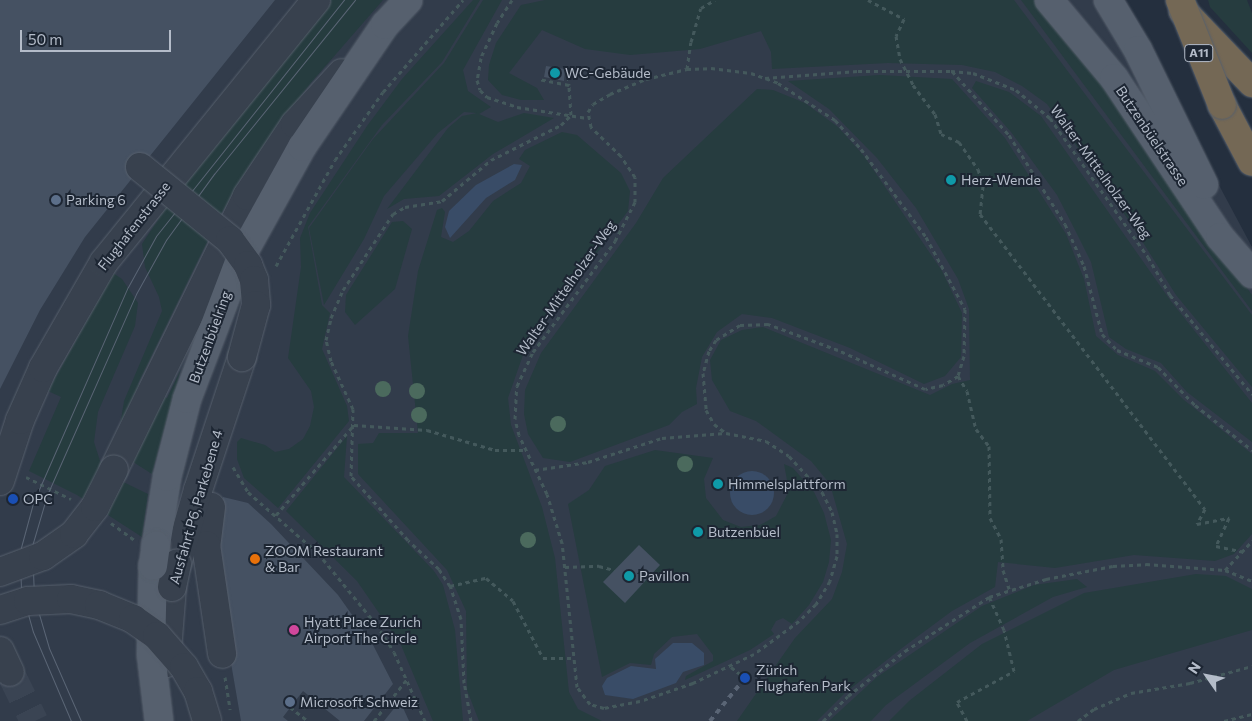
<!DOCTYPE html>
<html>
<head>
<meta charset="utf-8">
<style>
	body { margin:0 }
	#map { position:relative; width:1252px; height:721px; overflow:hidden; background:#242f3e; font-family:Commissioner,sans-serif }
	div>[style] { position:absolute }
	.airport>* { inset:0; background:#323c4b }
	.green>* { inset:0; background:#263c3f }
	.water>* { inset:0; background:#394c67 }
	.round { border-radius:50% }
	.building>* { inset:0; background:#455162 }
	.minor-tunnel>* { height:28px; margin-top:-14px; transform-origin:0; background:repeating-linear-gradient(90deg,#3a4453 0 28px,transparent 0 42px) }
	.path>* { height:3px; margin-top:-1.5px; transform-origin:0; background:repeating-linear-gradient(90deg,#44595c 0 4px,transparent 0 8px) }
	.roads { filter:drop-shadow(0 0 1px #565f6c) drop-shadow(0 0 1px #565f6c) }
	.minor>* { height:28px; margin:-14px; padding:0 14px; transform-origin:14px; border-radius:14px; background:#38414e }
	.major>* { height:28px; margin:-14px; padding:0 14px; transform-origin:14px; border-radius:14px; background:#56606e }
	.highway>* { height:28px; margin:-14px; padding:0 14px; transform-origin:14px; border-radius:14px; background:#746855 }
	.tram>* { height:1px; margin:-0.5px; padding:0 0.5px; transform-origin:0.5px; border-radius:0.5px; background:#5a6575 }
	.rail>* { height:4px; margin-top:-2px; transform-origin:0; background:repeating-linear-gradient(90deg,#5a6575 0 5px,transparent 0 10px) }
	.bridges { filter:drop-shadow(0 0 1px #565f6c) drop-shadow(0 0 1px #565f6c) }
	.minor-bridge>* { height:28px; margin:-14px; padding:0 14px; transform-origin:14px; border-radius:14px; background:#38414e }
	.major-bridge>* { height:28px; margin:-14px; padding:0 14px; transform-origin:14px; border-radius:14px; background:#56606e }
	.highway-bridge>* { height:28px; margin:-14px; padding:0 14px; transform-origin:14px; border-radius:14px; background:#746855 }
	.trees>* { width:16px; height:16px; margin:-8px; border-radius:50%; background:#4b6a5d }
	.dots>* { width:14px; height:14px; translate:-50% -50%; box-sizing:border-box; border:2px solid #1d2633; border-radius:50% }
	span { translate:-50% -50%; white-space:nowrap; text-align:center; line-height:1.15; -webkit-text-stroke:4px #1d2633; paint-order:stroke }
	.shield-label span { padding:1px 4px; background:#1d2633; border:1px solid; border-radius:4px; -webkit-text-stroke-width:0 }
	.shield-label { font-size:12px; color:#b4bcc9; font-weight:700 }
	.poi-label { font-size:14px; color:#b4bcc9 }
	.left { translate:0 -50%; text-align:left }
	.street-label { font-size:14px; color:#b4bcc9 }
	.north { position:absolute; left:1182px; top:651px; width:50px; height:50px; -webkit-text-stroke:4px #1d2633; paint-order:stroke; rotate:303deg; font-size:14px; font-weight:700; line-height:20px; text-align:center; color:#b4bcc9 }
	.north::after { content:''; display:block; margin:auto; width:18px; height:22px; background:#b4bcc9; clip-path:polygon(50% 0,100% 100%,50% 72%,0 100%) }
	.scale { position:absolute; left:20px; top:30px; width:151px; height:22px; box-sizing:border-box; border:2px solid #b4bcc9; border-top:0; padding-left:6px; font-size:15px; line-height:18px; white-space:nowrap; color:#b4bcc9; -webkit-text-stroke:4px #1d2633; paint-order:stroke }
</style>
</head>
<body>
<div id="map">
	<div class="airport">
		<div style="clip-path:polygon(0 0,1120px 0,1252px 247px,1252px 721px,0 721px)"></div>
	</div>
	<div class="green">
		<div style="clip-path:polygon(330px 0,383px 0,310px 84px,249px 166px,219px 218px,138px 384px,167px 398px,181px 369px,152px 474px,130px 460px,119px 432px,124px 401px,162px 311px,159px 297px,145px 267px,142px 244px,182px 183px)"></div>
		<div style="clip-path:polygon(473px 0,480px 0,442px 62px,382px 125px,308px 227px,322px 305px,330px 313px,322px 349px,347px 406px,349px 421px,278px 508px,244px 478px,237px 459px,237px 442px,241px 438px,265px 445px,275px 452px,289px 449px,303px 439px,310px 426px,314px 407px,311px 391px,288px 358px,301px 267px,300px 238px,310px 213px,367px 126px,402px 79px)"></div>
		<div style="clip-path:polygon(483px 0,502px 0,463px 70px,468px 91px,491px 107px,479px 114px,498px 122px,524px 113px,554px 118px,493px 154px,439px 196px,404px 199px,387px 209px,448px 128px,462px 116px,477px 113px,464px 112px,438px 133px,384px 196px,364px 239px,324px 305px,309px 228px,373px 139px,444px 63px)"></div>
		<div style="clip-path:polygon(545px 0,1014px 0,1252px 315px,1252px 387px,1176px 295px,1132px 225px,1047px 104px,1022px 86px,995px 72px,962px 65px,888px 63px,772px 69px,771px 52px,761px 31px,700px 49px,630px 55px,585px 49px,542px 30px,509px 73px,537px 88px,544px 100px,521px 100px,502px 95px,488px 80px,489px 65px,496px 43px,521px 5px)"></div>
		<div style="clip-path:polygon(1021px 0,1036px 0,1078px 47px,1252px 295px,1252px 311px)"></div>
		<div style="clip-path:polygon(1208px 0,1247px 0,1252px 13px,1252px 53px,1210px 7px)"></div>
		<div style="clip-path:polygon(880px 75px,952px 79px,1005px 138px,1066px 234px,1084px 279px,1096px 336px,1118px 355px,1155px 371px,1184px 400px,1252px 454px,1252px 534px,1234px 554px,1215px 561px,1134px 555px,1055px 568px,998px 562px,995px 587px,952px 611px,902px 648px,845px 693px,817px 721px,737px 721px,795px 638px,832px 599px,842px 572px,847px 544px,830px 484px,811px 461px,756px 421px,730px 411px,712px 380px,710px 360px,721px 340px,742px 330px,763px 327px,930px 395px,952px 384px,970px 380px,969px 309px,958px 279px,916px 208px,877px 158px,829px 109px,788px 81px)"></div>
		<div style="clip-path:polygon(976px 81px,1009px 92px,1041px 116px,1170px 300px,1252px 403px,1252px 442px,1187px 392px,1161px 363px,1126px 349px,1109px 337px,1091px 262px,1074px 228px,1057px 195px,1011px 132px,972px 88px)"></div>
		<div style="clip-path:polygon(757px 89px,773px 90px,805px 103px,838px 127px,864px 156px,942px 271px,962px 313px,961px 357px,945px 376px,924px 384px,850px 348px,772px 318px,742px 314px,717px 332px,702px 357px,696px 388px,697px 404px,682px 412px,669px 425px,570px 462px,543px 458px,528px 434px,524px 414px,525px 390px,541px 353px,636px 223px,663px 178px)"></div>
		<div style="clip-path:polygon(562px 132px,577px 135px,621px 173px,630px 191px,628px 211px,524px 352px,508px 398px,511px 425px,542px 507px,555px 558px,569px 692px,578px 709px,602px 721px,479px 721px,467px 690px,466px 611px,447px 570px,358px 474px,358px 444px,373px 443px,379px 433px,418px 433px,408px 336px,418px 271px,437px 210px,442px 208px,445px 212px,441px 237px,453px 242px,469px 231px,493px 201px,521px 183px,530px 166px,519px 159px,525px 150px)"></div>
		<div style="clip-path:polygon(403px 221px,412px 229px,395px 289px,355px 325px,345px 312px,346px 295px,392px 222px)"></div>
		<div style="clip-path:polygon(113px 273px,122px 279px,138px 303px,135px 326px,98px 412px,94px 442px,100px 461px,113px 477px,148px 494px,142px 537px,77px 495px,29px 471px,61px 397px,48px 391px)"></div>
		<div style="clip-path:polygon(347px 436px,344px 477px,434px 571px,443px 585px,455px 630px,463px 721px,433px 721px,401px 645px,357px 581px,286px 511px)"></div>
		<div style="clip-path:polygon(655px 450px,713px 458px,704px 479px,706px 498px,723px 520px,741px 527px,760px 525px,776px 516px,789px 491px,784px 464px,793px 468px,814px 492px,824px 513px,831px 540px,829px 562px,823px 582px,809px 605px,792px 624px,783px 618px,776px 621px,771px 630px,774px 634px,750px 650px,685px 680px,686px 676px,713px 661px,713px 655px,697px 634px,672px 637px,654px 654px,651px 665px,630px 663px,602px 677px,568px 504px,589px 490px,605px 466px)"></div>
		<div style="clip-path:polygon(1196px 574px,1226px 576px,1252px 589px,1252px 630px,1114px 670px,1027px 721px,889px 721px,909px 701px,982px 644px,1084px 593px)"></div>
		<div style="clip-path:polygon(1077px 579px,1087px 587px,1053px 597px,970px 643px,886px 705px,871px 721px,829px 721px,877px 677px,982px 606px,1034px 585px)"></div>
	</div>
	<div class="water">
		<div style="clip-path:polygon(514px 164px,522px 165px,515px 180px,486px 198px,450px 238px,445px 227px,449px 211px,476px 185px)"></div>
		<div class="round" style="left:730px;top:471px;width:44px;height:44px"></div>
		<div style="clip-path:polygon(673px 643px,692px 643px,704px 653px,704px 665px,683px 672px,676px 683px,633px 699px,605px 695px,602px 686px,607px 678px,631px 666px,656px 669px,655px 659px)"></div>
	</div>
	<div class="building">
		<div style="clip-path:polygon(0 0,275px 0,85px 237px,40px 310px,0 389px)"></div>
		<div style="clip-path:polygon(546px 66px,565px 69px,564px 81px,544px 77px)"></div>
		<div style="clip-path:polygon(223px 497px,248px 503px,271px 524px,338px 595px,372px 643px,393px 684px,364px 721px,340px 721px,303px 691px,283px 717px,288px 721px,241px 721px,216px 576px,217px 522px)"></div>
		<div style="clip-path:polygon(639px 545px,660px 565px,625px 603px,603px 582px)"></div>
		<div style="clip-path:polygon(400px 701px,409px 721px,384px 721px)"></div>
	</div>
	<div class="minor-tunnel">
		<div style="left:10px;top:672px;width:55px;rotate:63.9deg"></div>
	</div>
	<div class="path">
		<div style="left:512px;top:0;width:27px;rotate:123deg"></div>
		<div style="left:497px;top:23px;width:38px;rotate:115deg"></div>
		<div style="left:481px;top:58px;width:22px;rotate:100deg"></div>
		<div style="left:477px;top:80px;width:10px;rotate:73deg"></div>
		<div style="left:480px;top:90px;width:10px;rotate:45deg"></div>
		<div style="left:487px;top:97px;width:32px;rotate:18deg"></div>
		<div style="left:517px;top:107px;width:71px;rotate:8.9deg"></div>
		<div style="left:868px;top:0;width:41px;rotate:27.8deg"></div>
		<div style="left:904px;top:19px;width:19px;rotate:115deg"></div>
		<div style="left:896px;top:36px;width:23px;rotate:80deg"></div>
		<div style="left:900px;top:59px;width:29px;rotate:63deg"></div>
		<div style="left:913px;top:85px;width:36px;rotate:53deg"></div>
		<div style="left:935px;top:114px;width:21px;rotate:73deg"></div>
		<div style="left:941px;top:134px;width:20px;rotate:24deg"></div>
		<div style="left:959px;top:142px;width:33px;rotate:55deg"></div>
		<div style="left:978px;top:169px;width:18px;rotate:74deg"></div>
		<div style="left:983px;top:186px;width:28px;rotate:96deg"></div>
		<div style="left:980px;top:214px;width:371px;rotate:52.7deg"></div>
		<div style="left:1205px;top:509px;width:17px;rotate:118deg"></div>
		<div style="left:1197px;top:524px;width:33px;rotate:-11deg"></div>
		<div style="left:1229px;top:518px;width:31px;rotate:115deg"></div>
		<div style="left:1216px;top:546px;width:29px;rotate:12deg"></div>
		<div style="left:568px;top:68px;width:17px;rotate:87deg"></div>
		<div style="left:711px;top:68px;width:40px;rotate:7.1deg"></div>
		<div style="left:751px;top:73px;width:29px;rotate:20deg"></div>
		<div style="left:778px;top:83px;width:68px;rotate:33deg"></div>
		<div style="left:835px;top:120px;width:39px;rotate:48deg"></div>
		<div style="left:861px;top:149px;width:109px;rotate:53.5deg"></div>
		<div style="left:926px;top:237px;width:82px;rotate:61.6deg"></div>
		<div style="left:965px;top:309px;width:47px;rotate:91.2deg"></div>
		<div style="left:964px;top:356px;width:21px;rotate:107deg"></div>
		<div style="left:958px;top:376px;width:17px;rotate:149deg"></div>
		<div style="left:943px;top:385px;width:18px;rotate:167deg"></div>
		<div style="left:925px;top:389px;width:95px;rotate:-155.9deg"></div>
		<div style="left:838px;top:350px;width:75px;rotate:-159.6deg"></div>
		<div style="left:768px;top:324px;width:28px;rotate:178deg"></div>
		<div style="left:740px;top:325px;width:28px;rotate:148deg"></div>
		<div style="left:716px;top:340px;width:13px;rotate:122deg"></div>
		<div style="left:709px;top:351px;width:23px;rotate:105deg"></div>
		<div style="left:703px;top:373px;width:37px;rotate:85deg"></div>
		<div style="left:706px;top:410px;width:16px;rotate:60deg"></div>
		<div style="left:714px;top:424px;width:15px;rotate:37deg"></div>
		<div style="left:726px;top:433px;width:41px;rotate:11.3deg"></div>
		<div style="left:766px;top:441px;width:27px;rotate:33deg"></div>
		<div style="left:789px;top:456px;width:49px;rotate:47.5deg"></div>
		<div style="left:822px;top:492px;width:22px;rotate:63deg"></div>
		<div style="left:832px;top:512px;width:23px;rotate:77deg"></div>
		<div style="left:837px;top:534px;width:22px;rotate:90deg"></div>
		<div style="left:837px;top:556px;width:26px;rotate:106deg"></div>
		<div style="left:830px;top:581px;width:27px;rotate:121deg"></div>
		<div style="left:816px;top:604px;width:24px;rotate:135deg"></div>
		<div style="left:799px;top:621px;width:56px;rotate:143.7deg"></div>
		<div style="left:754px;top:654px;width:68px;rotate:154.6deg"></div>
		<div style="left:693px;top:683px;width:56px;rotate:161.2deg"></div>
		<div style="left:640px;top:701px;width:37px;rotate:169deg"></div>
		<div style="left:604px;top:708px;width:15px;rotate:-164deg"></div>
		<div style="left:590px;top:704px;width:21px;rotate:-127deg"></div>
		<div style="left:577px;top:687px;width:145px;rotate:-95.9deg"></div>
		<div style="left:562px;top:543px;width:51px;rotate:-107deg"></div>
		<div style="left:547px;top:494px;width:65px;rotate:-115.4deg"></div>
		<div style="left:519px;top:435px;width:16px;rotate:-104deg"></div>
		<div style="left:515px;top:419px;width:33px;rotate:-87deg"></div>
		<div style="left:517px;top:386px;width:38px;rotate:-65deg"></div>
		<div style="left:533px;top:352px;width:138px;rotate:-53.5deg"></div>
		<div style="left:615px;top:241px;width:44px;rotate:-62.9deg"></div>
		<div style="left:635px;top:202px;width:25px;rotate:-90deg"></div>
		<div style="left:635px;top:177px;width:25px;rotate:-124deg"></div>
		<div style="left:621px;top:156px;width:42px;rotate:-136deg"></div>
		<div style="left:591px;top:127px;width:15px;rotate:-101deg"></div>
		<div style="left:588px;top:112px;width:9px;rotate:-58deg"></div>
		<div style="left:593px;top:104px;width:20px;rotate:-30deg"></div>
		<div style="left:610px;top:94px;width:39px;rotate:-23deg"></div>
		<div style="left:646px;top:79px;width:42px;rotate:-13.7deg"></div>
		<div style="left:687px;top:69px;width:24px;rotate:-2deg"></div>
		<div style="left:687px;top:69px;width:27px;rotate:-82deg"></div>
		<div style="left:691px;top:42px;width:35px;rotate:-74deg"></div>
		<div style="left:701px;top:8px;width:16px;rotate:-30deg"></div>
		<div style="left:952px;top:71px;width:86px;rotate:48.3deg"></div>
		<div style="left:1009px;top:135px;width:105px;rotate:57.8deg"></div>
		<div style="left:1065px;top:224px;width:46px;rotate:65.7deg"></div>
		<div style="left:1084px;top:266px;width:70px;rotate:75.2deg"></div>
		<div style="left:1102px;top:334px;width:22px;rotate:47deg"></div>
		<div style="left:1117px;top:350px;width:44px;rotate:22.5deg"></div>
		<div style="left:1158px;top:367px;width:53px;rotate:45.8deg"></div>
		<div style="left:1195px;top:405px;width:73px;rotate:38.3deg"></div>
		<div style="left:765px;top:78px;width:93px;rotate:-4.3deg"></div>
		<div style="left:858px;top:71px;width:93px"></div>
		<div style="left:951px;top:71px;width:22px;rotate:5deg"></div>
		<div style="left:973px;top:73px;width:46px;rotate:21.6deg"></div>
		<div style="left:1016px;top:90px;width:44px;rotate:39.5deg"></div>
		<div style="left:1050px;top:118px;width:170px;rotate:54.8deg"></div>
		<div style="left:1148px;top:257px;width:44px;rotate:59.9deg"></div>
		<div style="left:1170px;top:295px;width:129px;rotate:50.4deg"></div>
		<div style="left:276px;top:266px;width:121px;rotate:-60.9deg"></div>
		<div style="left:335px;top:160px;width:83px;rotate:-54.8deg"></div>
		<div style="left:383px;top:92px;width:122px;rotate:-49deg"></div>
		<div style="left:958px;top:376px;width:17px;rotate:59deg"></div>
		<div style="left:967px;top:391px;width:39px;rotate:77deg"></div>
		<div style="left:976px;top:429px;width:21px;rotate:53deg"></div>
		<div style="left:989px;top:446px;width:72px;rotate:89.2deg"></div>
		<div style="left:990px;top:518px;width:24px;rotate:62deg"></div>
		<div style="left:1001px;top:539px;width:31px;rotate:86deg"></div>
		<div style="left:1003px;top:570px;width:20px;rotate:72deg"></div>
		<div style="left:233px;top:467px;width:29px;rotate:59deg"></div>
		<div style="left:248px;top:492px;width:93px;rotate:41.1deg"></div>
		<div style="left:318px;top:553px;width:92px;rotate:50.8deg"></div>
		<div style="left:376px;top:624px;width:33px;rotate:57deg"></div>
		<div style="left:394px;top:652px;width:76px;rotate:65.8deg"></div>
		<div style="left:535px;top:470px;width:54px;rotate:-8.6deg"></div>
		<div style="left:588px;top:462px;width:78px;rotate:-18deg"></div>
		<div style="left:662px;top:438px;width:63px;rotate:-4.5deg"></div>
		<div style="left:26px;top:477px;width:50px;rotate:26.1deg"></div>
		<div style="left:276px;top:515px;width:119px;rotate:-49.1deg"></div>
		<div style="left:354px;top:425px;width:73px;rotate:3.9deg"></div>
		<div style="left:427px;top:430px;width:71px;rotate:16.4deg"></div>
		<div style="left:495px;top:450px;width:30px"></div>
		<div style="left:111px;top:523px;width:29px;rotate:36deg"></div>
		<div style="left:565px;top:567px;width:34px;rotate:-2deg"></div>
		<div style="left:599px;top:566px;width:16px;rotate:15deg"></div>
		<div style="left:1225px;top:570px;width:29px;rotate:22deg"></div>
		<div style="left:450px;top:586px;width:37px;rotate:-13deg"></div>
		<div style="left:486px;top:578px;width:35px;rotate:40deg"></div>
		<div style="left:513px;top:601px;width:64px;rotate:62.2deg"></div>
		<div style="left:543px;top:658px;width:32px"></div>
		<div style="left:731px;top:667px;width:18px;rotate:38deg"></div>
		<div style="left:225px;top:677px;width:33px;rotate:81deg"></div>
		<div style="left:290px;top:707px;width:23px;rotate:38deg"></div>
		<div style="left:374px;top:721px;width:53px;rotate:-51.8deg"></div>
		<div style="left:471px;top:721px;width:39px;rotate:-100deg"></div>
		<div style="left:464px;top:683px;width:64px;rotate:-92.7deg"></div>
		<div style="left:461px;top:619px;width:35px;rotate:-108deg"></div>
		<div style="left:450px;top:586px;width:20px;rotate:-123deg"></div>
		<div style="left:439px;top:569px;width:42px;rotate:-136.9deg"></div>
		<div style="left:408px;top:540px;width:86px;rotate:-131.7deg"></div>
		<div style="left:351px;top:476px;width:67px;rotate:-88.3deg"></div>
		<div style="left:353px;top:409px;width:53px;rotate:-114.6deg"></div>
		<div style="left:331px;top:361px;width:22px;rotate:-103deg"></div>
		<div style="left:326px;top:340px;width:23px;rotate:-77deg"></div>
		<div style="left:331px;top:318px;width:30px;rotate:-67deg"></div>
		<div style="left:343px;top:290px;width:91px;rotate:-56.7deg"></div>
		<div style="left:393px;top:214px;width:14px;rotate:-30deg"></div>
		<div style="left:405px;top:207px;width:37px;rotate:-9deg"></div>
		<div style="left:442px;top:201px;width:64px;rotate:-39.9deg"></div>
		<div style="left:491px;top:160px;width:78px;rotate:-26.6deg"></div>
		<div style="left:561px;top:125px;width:14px;rotate:-45deg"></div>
		<div style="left:571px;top:115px;width:30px;rotate:-94deg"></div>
		<div style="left:569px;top:85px;width:31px;rotate:-169deg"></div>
		<div style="left:823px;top:721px;width:35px;rotate:-45deg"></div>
		<div style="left:848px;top:696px;width:73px;rotate:-38.3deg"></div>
		<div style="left:905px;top:651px;width:100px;rotate:-32.7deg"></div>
		<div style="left:989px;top:597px;width:60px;rotate:-17.5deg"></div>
		<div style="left:1046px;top:579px;width:68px;rotate:-11deg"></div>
		<div style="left:1113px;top:566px;width:33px;rotate:-3deg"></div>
		<div style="left:1146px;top:564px;width:79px;rotate:4.3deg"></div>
		<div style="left:1225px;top:570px;width:40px;rotate:-47deg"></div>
		<div style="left:967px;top:721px;width:21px;rotate:-118deg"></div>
		<div style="left:957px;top:702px;width:65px;rotate:-28.5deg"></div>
		<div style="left:1014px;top:671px;width:42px;rotate:-103.7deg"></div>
		<div style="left:1004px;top:630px;width:36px;rotate:-114deg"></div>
		<div style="left:1078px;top:721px;width:20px;rotate:-37deg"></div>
		<div style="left:1094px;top:709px;width:40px;rotate:-23.4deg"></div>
		<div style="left:1131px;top:693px;width:60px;rotate:-9.6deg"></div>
		<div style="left:1190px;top:683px;width:64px;rotate:-15.3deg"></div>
		<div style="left:1224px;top:721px;width:29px;rotate:-14deg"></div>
	</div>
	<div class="roads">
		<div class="minor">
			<div style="left:114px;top:469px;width:304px;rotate:-64deg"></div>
			<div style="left:247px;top:196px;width:87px;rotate:-56.3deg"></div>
			<div style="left:295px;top:124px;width:69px;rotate:-47.3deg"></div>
			<div style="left:0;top:481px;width:64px;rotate:-71.8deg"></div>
			<div style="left:20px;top:420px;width:57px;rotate:-66.1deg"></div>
			<div style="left:43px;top:368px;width:122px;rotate:-60.1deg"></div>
			<div style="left:104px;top:262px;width:337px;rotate:-51deg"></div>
			<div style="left:211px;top:507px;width:38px;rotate:97deg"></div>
			<div style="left:206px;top:545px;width:110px;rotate:81.6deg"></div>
			<div style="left:177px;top:564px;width:77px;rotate:-74.2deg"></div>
			<div style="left:198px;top:490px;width:140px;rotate:-71.7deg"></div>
			<div style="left:0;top:651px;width:23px;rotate:65deg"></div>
			<div style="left:166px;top:663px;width:76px;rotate:-85.5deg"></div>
		</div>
		<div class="major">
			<div style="left:1049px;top:0;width:102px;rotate:50.2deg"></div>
			<div style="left:1114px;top:78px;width:191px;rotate:56.3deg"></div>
			<div style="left:1220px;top:237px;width:49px;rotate:49.1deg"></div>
			<div style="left:1108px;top:0;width:58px;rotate:59deg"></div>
			<div style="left:1138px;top:50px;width:150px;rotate:63.9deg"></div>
			<div style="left:156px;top:545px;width:69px;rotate:-80.8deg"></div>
			<div style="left:167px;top:477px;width:81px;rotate:-75.6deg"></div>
			<div style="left:187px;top:399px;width:152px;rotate:-69.2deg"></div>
			<div style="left:241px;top:257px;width:126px;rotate:-61deg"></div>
			<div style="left:302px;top:147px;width:148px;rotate:-55.8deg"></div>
			<div style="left:385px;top:25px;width:34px;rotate:-47deg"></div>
			<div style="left:153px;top:566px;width:88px;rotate:91.3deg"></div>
			<div style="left:151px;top:654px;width:67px;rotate:83.2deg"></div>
		</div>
		<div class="highway">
			<div style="left:1183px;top:11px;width:100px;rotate:46.2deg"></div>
			<div style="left:1222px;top:105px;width:64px;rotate:62.2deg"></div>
		</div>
	</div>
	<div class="tram">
		<div style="left:71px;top:721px;width:97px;rotate:-113.1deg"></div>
		<div style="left:33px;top:632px;width:45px;rotate:-105.6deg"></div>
		<div style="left:21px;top:589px;width:38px;rotate:-92deg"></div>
		<div style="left:20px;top:551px;width:50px;rotate:-74.8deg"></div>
		<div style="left:33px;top:503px;width:236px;rotate:-66.3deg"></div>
		<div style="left:128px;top:287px;width:58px;rotate:-61.2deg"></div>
		<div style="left:156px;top:236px;width:302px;rotate:-51.5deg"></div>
		<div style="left:81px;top:721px;width:80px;rotate:-113.7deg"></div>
		<div style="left:49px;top:648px;width:53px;rotate:-106.4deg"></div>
		<div style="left:34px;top:597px;width:51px;rotate:-92.2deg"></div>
		<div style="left:32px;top:546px;width:53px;rotate:-73.6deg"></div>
		<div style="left:47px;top:495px;width:220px;rotate:-66.1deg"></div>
		<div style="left:136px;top:294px;width:62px;rotate:-60.9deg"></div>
		<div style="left:166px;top:240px;width:82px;rotate:-54deg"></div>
		<div style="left:214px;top:174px;width:224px;rotate:-51deg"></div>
	</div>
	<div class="rail">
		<div style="left:710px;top:721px;width:55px;rotate:-50.9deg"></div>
	</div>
	<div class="bridges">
		<div class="minor-bridge">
			<div style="left:140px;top:167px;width:116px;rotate:39deg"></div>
			<div style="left:230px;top:240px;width:31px;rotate:54deg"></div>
			<div style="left:248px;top:265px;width:16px;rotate:68deg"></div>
			<div style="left:254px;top:280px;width:25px;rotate:85deg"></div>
			<div style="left:256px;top:305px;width:54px;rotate:105.1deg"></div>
			<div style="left:0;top:572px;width:46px;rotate:-20.4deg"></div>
			<div style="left:43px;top:556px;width:38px;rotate:-35deg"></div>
			<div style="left:74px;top:534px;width:34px;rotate:-52deg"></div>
			<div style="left:95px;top:507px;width:42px;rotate:-63.4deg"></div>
			<div style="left:172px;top:587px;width:24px;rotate:-78deg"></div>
			<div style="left:0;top:610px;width:29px;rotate:-18deg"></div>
			<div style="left:28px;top:601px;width:43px;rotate:-2.7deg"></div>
			<div style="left:71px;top:599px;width:29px;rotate:12deg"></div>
			<div style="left:99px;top:605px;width:37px;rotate:22deg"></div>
			<div style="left:133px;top:619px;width:29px;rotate:35deg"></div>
			<div style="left:157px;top:636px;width:41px;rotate:48.9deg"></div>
			<div style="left:184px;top:667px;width:28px;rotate:60deg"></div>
			<div style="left:198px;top:691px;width:31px;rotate:73deg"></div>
		</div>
		<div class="major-bridge">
			<div style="left:153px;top:566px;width:21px;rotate:-82deg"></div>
		</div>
		<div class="highway-bridge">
			<div style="left:1180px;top:0;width:113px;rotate:68.2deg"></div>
		</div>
	</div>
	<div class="trees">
		<div style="left:383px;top:389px"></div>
		<div style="left:417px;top:391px"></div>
		<div style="left:419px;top:415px"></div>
		<div style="left:558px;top:424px"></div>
		<div style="left:685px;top:464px"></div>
		<div style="left:528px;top:540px"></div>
	</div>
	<div class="dots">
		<div style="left:555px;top:73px;background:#0f9aa8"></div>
		<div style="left:951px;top:180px;background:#0f9aa8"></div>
		<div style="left:56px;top:200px;background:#5c6f8a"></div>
		<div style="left:718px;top:484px;background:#0f9aa8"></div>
		<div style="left:13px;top:499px;background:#1a4fb4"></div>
		<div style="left:698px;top:532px;background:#0f9aa8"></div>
		<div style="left:255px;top:559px;background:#e8710a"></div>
		<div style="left:629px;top:576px;background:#0f9aa8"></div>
		<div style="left:294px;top:630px;background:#d1479c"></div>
		<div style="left:745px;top:678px;background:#1a4fb4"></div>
		<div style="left:290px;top:702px;background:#5c6f8a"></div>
	</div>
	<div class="shield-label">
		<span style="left:1199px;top:53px">A11</span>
	</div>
	<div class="poi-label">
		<span class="left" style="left:565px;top:73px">WC-Gebäude</span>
		<span class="left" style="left:961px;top:180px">Herz-Wende</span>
		<span class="left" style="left:66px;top:200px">Parking 6</span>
		<span class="left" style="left:728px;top:484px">Himmelsplattform</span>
		<span class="left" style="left:23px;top:499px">OPC</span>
		<span class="left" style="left:708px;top:532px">Butzenbüel</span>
		<span class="left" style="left:265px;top:559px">ZOOM Restaurant<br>&amp; Bar</span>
		<span class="left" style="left:639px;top:576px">Pavillon</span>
		<span class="left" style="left:304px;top:630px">Hyatt Place Zurich<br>Airport The Circle</span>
		<span class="left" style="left:756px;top:678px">Zürich<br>Flughafen Park</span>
		<span class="left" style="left:300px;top:702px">Microsoft Schweiz</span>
	</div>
	<div class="street-label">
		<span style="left:1152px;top:136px;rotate:56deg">Butzenbüelstrasse</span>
		<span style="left:1101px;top:172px;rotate:54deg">Walter-Mittelholzer-Weg</span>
		<span style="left:134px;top:226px;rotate:-52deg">Flughafenstrasse</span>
		<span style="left:566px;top:288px;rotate:-55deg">Walter-Mittelholzer-Weg</span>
		<span style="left:210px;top:337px;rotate:-70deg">Butzenbüelring</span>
		<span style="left:196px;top:507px;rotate:-74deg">Ausfahrt P6, Parkebene 4</span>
	</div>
	<div class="north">N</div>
	<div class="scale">50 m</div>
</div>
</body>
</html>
